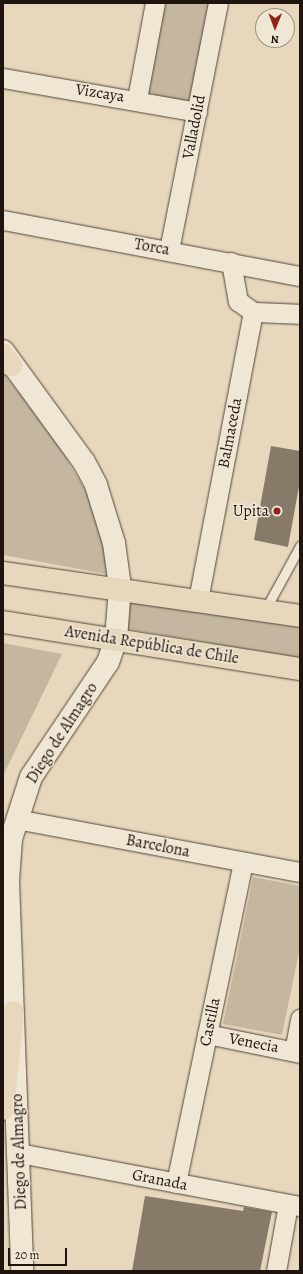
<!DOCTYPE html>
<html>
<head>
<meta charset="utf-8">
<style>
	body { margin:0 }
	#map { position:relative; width:303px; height:1274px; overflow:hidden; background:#e7d8bd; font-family:Alegreya,serif }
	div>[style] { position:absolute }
	.green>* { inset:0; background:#c5b79f }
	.building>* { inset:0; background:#877a69 }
	.roads { filter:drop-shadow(0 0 1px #52453a) drop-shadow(0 0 1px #52453a) }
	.service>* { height:9px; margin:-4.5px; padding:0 4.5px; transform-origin:4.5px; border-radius:4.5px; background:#efe6d4 }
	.minor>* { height:19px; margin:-9.5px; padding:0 9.5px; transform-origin:9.5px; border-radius:9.5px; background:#efe6d4 }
	.secondary>* { height:22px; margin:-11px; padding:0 11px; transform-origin:11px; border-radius:11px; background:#efe6d4 }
	.primary>* { height:22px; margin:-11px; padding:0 11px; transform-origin:11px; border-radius:11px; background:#e7d8bd }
	.trunk>* { height:22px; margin:-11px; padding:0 11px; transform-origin:11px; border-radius:11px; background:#e7d8bd }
	.dots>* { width:11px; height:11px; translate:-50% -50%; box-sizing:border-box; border:2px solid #efe6d4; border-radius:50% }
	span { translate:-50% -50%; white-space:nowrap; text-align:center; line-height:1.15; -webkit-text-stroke:3px #efe6d4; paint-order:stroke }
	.street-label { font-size:16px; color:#20140e }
	.poi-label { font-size:16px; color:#20140e }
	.right { translate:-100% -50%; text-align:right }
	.frame { position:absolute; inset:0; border:4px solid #20140e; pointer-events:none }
	.north { position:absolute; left:255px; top:8px; width:40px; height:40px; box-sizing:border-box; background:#efe6d4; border:1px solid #9c9285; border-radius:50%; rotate:181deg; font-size:11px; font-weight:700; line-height:16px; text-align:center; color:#20140e }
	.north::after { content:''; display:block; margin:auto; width:14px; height:18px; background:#8f2418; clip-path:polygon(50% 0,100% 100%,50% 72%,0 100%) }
	.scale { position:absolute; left:8px; top:1248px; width:59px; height:18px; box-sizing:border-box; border:2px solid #20140e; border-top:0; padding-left:5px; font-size:12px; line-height:14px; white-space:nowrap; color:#20140e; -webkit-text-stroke:3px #efe6d4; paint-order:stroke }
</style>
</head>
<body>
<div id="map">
	<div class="green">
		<div style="clip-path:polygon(161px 3px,216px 3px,194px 104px,144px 92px)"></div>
		<div style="clip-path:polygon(3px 373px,46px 425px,79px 479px,108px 532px,112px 575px,3px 555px)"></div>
		<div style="clip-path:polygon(130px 597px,300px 624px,300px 658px,126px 629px)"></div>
		<div style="clip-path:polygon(3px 643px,62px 654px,3px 776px)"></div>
		<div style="clip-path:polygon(253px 877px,300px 886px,300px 947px,282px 1035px,223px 1024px)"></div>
	</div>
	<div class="building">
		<div style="clip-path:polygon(271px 446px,300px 451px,300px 481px,288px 547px,254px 540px)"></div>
		<div style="clip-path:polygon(145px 1196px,243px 1211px,244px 1207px,272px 1212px,260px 1271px,132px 1271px)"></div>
	</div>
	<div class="roads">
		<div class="service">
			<div style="left:265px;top:610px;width:73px;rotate:-61.3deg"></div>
		</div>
		<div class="minor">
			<div style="left:3px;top:78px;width:197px;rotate:9.9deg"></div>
			<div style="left:137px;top:99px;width:98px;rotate:-79.4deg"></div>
			<div style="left:3px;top:220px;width:302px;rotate:10.7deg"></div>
			<div style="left:169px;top:250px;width:252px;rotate:-78.8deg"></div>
			<div style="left:231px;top:262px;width:40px;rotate:80deg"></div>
			<div style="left:238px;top:301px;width:19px;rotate:36deg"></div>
			<div style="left:198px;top:600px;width:293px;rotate:-79.2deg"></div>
			<div style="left:253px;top:312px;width:47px;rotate:2.4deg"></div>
			<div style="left:16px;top:819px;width:289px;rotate:10.6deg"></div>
			<div style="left:207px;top:1034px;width:95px;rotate:11.5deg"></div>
			<div style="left:294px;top:1051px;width:33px;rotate:-79deg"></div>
			<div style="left:19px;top:1153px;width:286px;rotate:10.7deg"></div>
			<div style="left:176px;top:1183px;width:328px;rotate:-78.2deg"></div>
			<div style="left:276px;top:1271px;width:68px;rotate:-79.8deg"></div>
		</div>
		<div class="secondary">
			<div style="left:3px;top:351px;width:137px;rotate:53.9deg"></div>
			<div style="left:84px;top:462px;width:26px;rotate:62deg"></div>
			<div style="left:96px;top:485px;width:61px;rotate:72.8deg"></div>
			<div style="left:114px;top:543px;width:44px;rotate:82.2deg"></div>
			<div style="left:120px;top:587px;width:52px;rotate:94.4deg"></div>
			<div style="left:116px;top:639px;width:24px;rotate:109deg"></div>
			<div style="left:108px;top:662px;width:138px;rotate:123.8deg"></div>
			<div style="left:31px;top:777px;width:65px;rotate:107.9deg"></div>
			<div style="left:11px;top:839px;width:42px;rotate:94.1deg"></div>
			<div style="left:8px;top:881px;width:390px;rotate:87.9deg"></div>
		</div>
		<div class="primary">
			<div style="left:3px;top:573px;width:300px;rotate:8.2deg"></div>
			<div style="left:3px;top:622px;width:301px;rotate:9deg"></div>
		</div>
		<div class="trunk">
			<div style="left:3px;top:355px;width:13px;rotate:51deg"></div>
			<div style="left:3px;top:1109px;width:97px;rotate:-84.1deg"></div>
		</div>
	</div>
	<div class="dots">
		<div style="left:277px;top:511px;background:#8f2418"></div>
	</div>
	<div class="street-label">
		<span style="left:100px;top:93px;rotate:9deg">Vizcaya</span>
		<span style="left:194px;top:127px;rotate:-79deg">Valladolid</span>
		<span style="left:152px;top:247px;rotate:10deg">Torca</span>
		<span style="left:230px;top:433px;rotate:-79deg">Balmaceda</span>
		<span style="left:152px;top:645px;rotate:9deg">Avenida República de Chile</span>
		<span style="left:62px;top:733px;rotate:-57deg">Diego de Almagro</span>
		<span style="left:158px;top:846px;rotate:11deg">Barcelona</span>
		<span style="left:210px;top:1022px;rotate:-78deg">Castilla</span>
		<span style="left:254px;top:1043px;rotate:11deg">Venecia</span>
		<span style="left:19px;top:1152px;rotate:-92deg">Diego de Almagro</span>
		<span style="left:160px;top:1180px;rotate:11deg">Granada</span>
	</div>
	<div class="poi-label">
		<span class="right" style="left:269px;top:511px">Upita</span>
	</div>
	<div class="frame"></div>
	<div class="north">N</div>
	<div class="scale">20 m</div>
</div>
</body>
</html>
